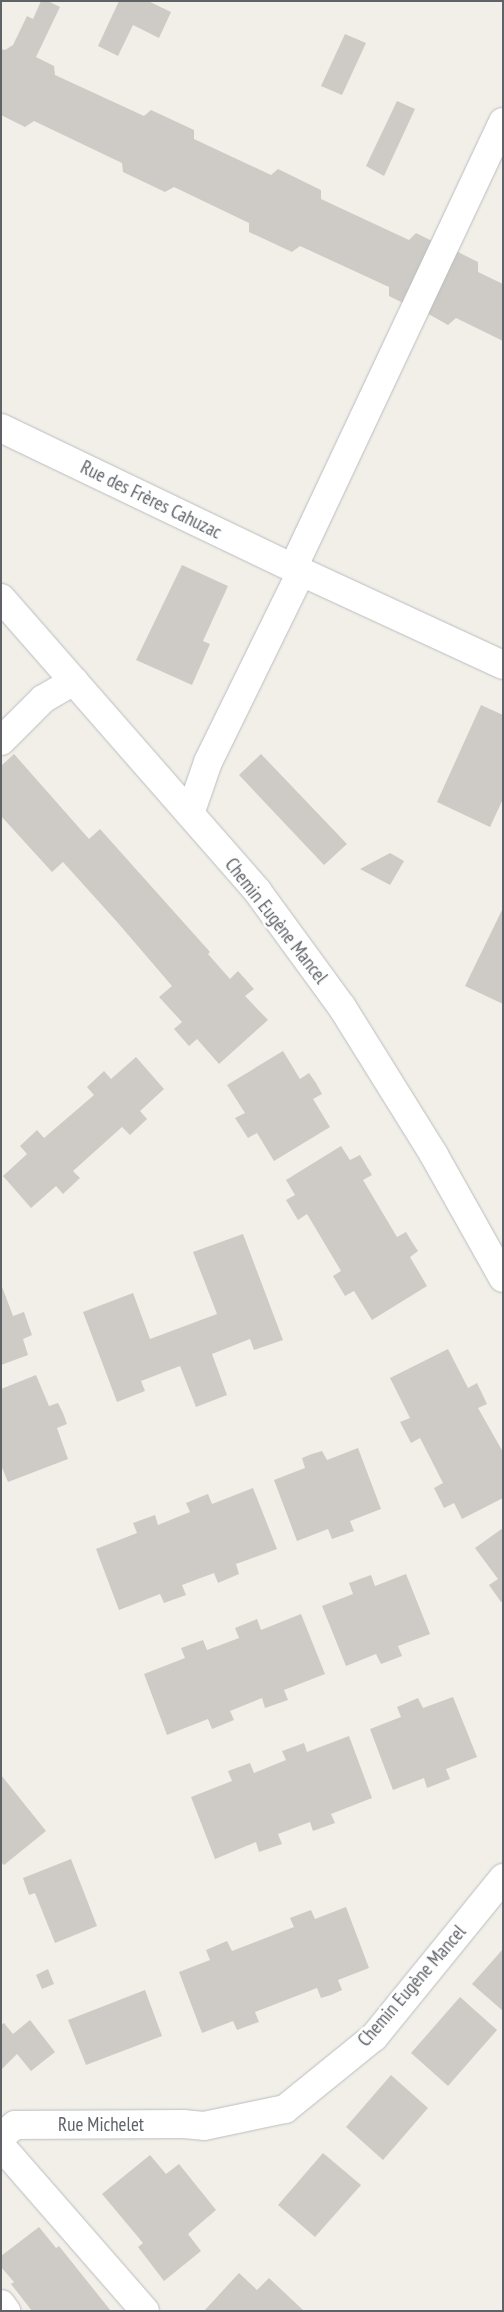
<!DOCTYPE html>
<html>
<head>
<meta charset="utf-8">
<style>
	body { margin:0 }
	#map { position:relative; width:504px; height:2312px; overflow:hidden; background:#f1efe7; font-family:"PT Sans Narrow",sans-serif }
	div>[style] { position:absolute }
	.building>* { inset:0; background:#cecbc6 }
	.roads { filter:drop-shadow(0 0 1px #babdc1) drop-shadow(0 0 1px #babdc1) }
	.street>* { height:28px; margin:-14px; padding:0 14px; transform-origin:14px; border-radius:14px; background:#fff }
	span { translate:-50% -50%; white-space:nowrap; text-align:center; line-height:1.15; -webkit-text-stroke:5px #fff; paint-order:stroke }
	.street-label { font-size:19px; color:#5f6368 }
	.frame { position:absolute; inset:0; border:2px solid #5f6368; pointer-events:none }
</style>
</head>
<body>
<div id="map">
	<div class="building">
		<div style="clip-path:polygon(41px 1px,48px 1px,60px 7px,36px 57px,54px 66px,55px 75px,144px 116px,151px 110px,194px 130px,194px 139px,271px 175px,278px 169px,321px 190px,321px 199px,409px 240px,416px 233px,436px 243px,407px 305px,389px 296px,389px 287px,300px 246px,292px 252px,249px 232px,249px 223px,174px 187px,165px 192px,123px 172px,122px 163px,34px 121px,25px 127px,1px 115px,1px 49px,5px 50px,13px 45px,27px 16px,33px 19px)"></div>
		<div style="clip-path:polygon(119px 1px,148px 1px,171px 12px,159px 38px,133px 25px,118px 56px,98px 46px)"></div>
		<div style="clip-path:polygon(345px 34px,366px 43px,342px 95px,321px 86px)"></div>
		<div style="clip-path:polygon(397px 101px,415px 109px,384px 176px,366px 166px)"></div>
		<div style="clip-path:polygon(454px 250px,478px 262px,478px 272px,503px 284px,503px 341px,456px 318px,448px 325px,425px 312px)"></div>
		<div style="clip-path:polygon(182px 565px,228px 586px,203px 641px,210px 644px,192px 685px,136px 660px)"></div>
		<div style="clip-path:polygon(481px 705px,503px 715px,503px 799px,490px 827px,437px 802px)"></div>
		<div style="clip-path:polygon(14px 754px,89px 839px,100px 829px,210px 952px,208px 954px,230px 979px,238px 971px,254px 989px,245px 996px,268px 1020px,219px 1064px,197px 1039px,189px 1046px,174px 1029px,182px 1022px,159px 997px,172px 986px,118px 923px,63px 862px,52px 872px,1px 816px,1px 766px)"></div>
		<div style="clip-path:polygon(261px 754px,347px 844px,324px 865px,239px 775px)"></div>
		<div style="clip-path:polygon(390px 853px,404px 861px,390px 885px,360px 869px)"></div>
		<div style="clip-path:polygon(503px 908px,503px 1004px,465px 986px)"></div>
		<div style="clip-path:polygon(283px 1051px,300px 1079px,309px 1073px,316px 1083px,322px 1094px,313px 1099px,330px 1127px,274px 1161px,257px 1133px,248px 1138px,235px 1118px,245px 1113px,227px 1085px)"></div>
		<div style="clip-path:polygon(136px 1057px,164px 1089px,140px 1111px,147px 1119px,130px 1135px,122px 1127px,73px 1171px,80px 1178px,63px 1194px,56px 1186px,31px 1208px,3px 1176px,27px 1154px,20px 1146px,37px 1130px,44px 1138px,94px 1095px,87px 1087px,104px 1071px,111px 1079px)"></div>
		<div style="clip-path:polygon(341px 1146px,350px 1160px,360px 1155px,372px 1175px,363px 1180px,397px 1237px,406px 1232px,412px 1242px,418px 1251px,410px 1257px,427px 1286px,372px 1320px,354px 1291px,345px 1296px,333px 1276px,341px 1271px,307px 1214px,298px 1220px,286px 1200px,295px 1195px,286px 1180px)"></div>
		<div style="clip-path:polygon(243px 1234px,283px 1340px,254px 1350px,250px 1339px,212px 1354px,227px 1395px,196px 1407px,180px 1366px,141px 1381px,145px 1391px,117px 1402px,83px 1312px,133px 1293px,150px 1339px,217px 1314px,193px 1252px)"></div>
		<div style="clip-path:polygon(1px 1284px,13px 1316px,24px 1312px,32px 1335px,23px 1339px,28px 1355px,1px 1365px)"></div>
		<div style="clip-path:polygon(448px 1349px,468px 1388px,477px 1383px,487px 1404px,478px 1408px,503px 1452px,503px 1498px,462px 1519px,454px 1503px,444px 1508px,434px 1488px,443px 1483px,420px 1438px,411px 1443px,400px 1422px,410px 1418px,390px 1378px)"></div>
		<div style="clip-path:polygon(36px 1375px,49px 1406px,58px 1403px,63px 1413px,67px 1424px,57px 1428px,68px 1459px,8px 1482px,1px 1465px,1px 1389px)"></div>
		<div style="clip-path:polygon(358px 1448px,381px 1509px,350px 1521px,354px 1531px,332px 1539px,328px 1529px,297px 1541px,274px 1480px,305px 1468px,302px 1458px,312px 1454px,322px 1451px,327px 1460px)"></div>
		<div style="clip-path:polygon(253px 1488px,277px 1549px,236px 1564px,239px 1574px,218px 1583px,214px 1573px,182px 1585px,186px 1595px,164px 1603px,160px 1594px,119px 1610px,96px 1549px,137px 1533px,133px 1523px,155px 1515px,158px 1525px,190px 1512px,186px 1503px,198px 1498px,208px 1494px,212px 1504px)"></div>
		<div style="clip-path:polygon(503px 1528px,503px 1601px,501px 1602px,489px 1585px,498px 1579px,475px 1548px)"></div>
		<div style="clip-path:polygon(406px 1574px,430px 1634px,398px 1646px,402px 1656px,381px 1664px,376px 1654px,346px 1666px,322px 1606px,353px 1594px,349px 1583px,371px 1575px,375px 1586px)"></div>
		<div style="clip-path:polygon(301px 1614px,325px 1674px,284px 1690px,288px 1700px,265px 1708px,262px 1698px,230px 1711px,234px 1720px,212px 1729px,208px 1719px,167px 1735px,144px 1674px,185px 1658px,181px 1648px,203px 1640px,207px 1650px,239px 1638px,235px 1628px,257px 1619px,261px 1630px)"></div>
		<div style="clip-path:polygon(453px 1697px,477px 1757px,446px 1769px,450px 1779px,427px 1788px,424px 1778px,393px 1790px,370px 1729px,401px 1717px,397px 1707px,418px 1698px,423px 1708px)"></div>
		<div style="clip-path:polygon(349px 1736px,372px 1798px,331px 1814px,335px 1823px,313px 1831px,310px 1822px,278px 1834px,282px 1844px,259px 1852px,256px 1842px,215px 1859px,191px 1797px,232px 1781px,228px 1771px,250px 1763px,254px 1773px,286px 1760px,282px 1751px,304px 1743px,307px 1752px)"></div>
		<div style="clip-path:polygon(1px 1775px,46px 1831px,4px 1865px,1px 1862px)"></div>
		<div style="clip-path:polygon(71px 1859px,97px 1926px,55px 1943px,35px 1893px,29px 1895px,23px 1878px)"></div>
		<div style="clip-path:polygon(346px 1907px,369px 1968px,338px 1980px,342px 1990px,331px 1995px,321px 1998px,317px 1988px,255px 2012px,259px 2022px,237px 2030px,233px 2021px,202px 2033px,179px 1972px,210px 1960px,206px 1950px,227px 1941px,232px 1951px,294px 1927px,290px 1918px,311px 1910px,315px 1919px)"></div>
		<div style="clip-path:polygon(503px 1949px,503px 2011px,472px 1984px)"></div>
		<div style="clip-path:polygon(48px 1969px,54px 1984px,42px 1989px,36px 1975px)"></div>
		<div style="clip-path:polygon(145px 1990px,162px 2036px,86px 2065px,68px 2020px)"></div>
		<div style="clip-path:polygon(460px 1997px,497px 2030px,448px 2086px,411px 2053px)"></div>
		<div style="clip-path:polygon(30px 2020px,55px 2052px,31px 2071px,17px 2054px,1px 2070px,1px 2025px,4px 2023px,13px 2034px)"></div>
		<div style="clip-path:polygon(391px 2075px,428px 2108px,383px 2160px,346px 2127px)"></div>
		<div style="clip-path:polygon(323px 2153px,361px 2185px,315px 2237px,278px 2205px)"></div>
		<div style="clip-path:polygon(150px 2155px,166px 2174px,179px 2164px,216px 2210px,188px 2234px,201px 2251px,164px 2281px,138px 2247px,143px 2243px,102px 2194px)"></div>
		<div style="clip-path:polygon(39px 2227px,56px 2248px,59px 2246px,111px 2311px,32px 2311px,11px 2284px,14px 2282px,1px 2267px,1px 2256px)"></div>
		<div style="clip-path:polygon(239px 2273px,257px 2290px,269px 2278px,304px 2311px,204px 2311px)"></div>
	</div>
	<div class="roads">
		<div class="street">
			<div style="left:1px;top:428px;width:324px;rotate:25.6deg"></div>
			<div style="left:293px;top:568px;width:231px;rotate:24.8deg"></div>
			<div style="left:293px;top:568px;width:493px;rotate:-64.8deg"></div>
			<div style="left:1px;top:598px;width:390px;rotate:48.8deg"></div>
			<div style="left:258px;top:892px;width:142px;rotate:53.9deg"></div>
			<div style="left:342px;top:1007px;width:174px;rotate:58.1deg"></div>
			<div style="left:434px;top:1155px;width:141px;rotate:60.7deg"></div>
			<div style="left:1px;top:741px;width:59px;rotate:-45deg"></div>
			<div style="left:43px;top:699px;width:36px;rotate:-30deg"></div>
			<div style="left:190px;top:814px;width:55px;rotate:-70.9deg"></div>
			<div style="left:208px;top:762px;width:212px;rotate:-63.9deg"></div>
			<div style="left:1px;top:2137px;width:18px;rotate:-41deg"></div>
			<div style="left:15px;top:2125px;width:168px;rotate:-0.3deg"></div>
			<div style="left:183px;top:2124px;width:21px;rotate:5deg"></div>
			<div style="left:204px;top:2126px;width:83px;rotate:-11.9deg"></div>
			<div style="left:285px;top:2109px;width:114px;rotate:-39deg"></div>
			<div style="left:374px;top:2037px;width:205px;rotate:-50.9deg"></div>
			<div style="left:1px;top:2146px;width:219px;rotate:48.9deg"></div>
			<div style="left:1px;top:2304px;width:9px;rotate:54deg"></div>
		</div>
	</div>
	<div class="street-label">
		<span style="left:151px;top:500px;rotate:26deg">Rue des Frères Cahuzac</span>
		<span style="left:276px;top:921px;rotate:52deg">Chemin Eugène Mancel</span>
		<span style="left:412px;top:1986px;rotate:-49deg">Chemin Eugène Mancel</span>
		<span style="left:101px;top:2125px">Rue Michelet</span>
	</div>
	<div class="frame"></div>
</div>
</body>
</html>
